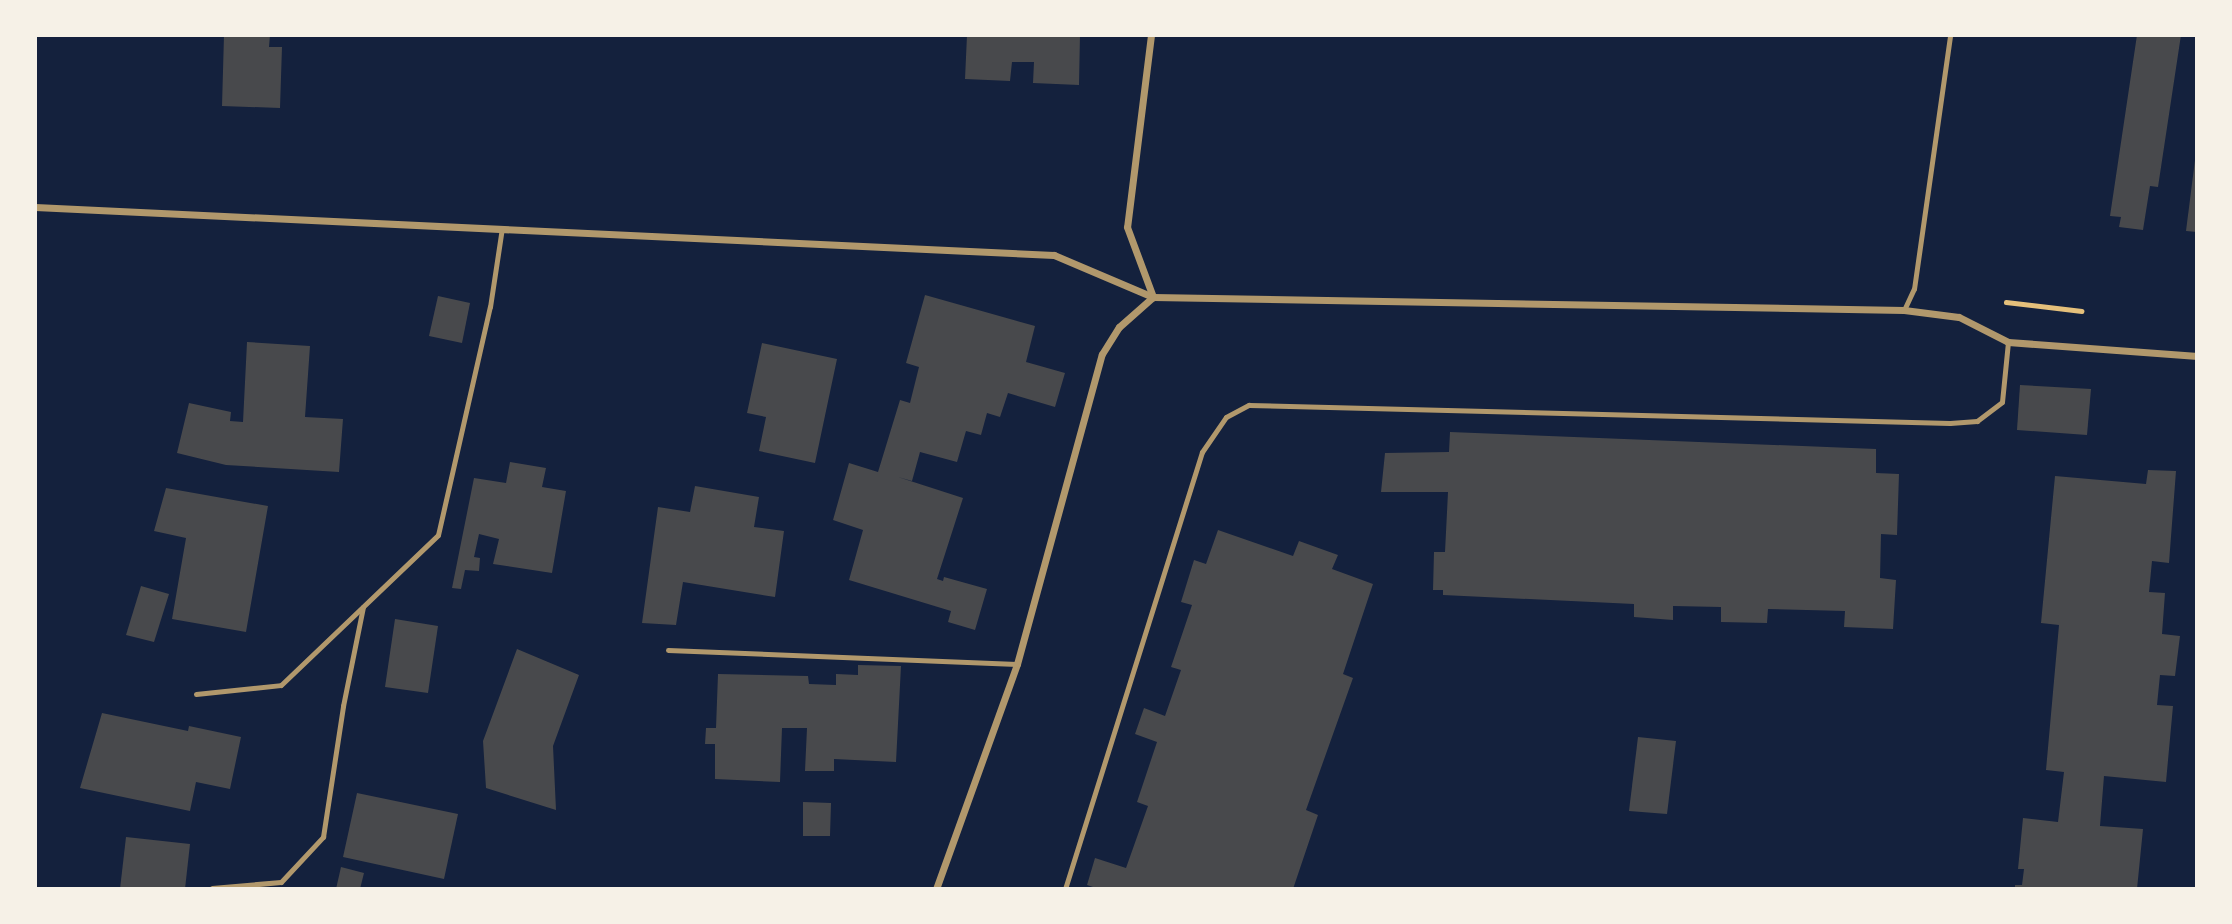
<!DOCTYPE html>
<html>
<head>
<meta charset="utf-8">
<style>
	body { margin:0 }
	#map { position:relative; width:2232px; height:924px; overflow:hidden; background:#14213d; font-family:"PT Sans Narrow",sans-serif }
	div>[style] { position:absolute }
	.building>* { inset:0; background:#48494c }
	.path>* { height:4.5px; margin:-2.25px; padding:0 2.25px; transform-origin:2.25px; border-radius:2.25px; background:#e5c07b }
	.service>* { height:5px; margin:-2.5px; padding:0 2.5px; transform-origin:2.5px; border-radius:2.5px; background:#b1986c }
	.minor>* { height:7px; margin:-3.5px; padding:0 3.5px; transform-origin:3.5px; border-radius:3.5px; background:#b1986c }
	span { translate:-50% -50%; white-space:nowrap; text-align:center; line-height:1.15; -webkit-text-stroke:5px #f6f1e7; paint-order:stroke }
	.frame { position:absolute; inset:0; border:37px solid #f6f1e7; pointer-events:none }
</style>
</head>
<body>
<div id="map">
	<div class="building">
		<div style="clip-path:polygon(224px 35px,270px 35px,269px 47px,282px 47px,280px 108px,222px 106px)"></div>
		<div style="clip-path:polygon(967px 35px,1080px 35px,1079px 85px,1033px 83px,1034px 62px,1012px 62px,1010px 81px,965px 79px)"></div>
		<div style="clip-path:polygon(2137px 35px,2181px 35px,2158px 187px,2150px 186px,2143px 230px,2119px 227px,2121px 217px,2110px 216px)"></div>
		<div style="clip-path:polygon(2195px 160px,2197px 160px,2197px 232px,2186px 231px)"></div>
		<div style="clip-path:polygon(925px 295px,1035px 326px,1026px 362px,1065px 373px,1055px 407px,1008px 393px,1000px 417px,987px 413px,981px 435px,966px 431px,957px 462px,920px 452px,912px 481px,898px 477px,963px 498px,937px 579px,943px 581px,944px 577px,987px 589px,975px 630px,948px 622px,951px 611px,849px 580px,863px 530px,833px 520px,849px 463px,878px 472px,900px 400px,910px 403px,919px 367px,906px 363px)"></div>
		<div style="clip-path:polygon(438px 296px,470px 303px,462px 343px,429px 336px)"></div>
		<div style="clip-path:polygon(247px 342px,310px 346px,305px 417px,343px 419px,339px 472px,226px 465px,177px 453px,189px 403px,231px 412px,230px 421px,243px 422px)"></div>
		<div style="clip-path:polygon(762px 343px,837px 359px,815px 463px,759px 451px,766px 417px,747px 413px)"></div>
		<div style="clip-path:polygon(2020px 385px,2091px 389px,2087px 435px,2017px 430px)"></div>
		<div style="clip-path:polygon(1450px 432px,1876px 449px,1876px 473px,1899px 474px,1897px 535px,1881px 534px,1880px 578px,1896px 580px,1893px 629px,1844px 627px,1845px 611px,1768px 609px,1767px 623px,1721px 622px,1721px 607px,1673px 606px,1673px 620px,1634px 617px,1634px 604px,1443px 595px,1443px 590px,1433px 590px,1434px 552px,1445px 552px,1448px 492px,1381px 492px,1385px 453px,1449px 452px)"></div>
		<div style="clip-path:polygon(510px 462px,546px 468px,542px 487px,566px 491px,552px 573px,493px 564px,499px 539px,479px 534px,474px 557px,480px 558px,479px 571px,465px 570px,461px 589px,452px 588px,474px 478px,506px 483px)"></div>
		<div style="clip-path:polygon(2148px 470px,2176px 471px,2169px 563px,2152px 561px,2149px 592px,2165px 593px,2162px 634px,2180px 636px,2175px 676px,2160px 675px,2157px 705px,2173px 706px,2166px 782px,2104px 776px,2100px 826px,2143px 829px,2137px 889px,2015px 889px,2015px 885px,2022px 885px,2024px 869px,2018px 869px,2023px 818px,2058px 822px,2064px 772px,2046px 770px,2059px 625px,2041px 623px,2055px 476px,2146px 484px)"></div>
		<div style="clip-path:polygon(695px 486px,759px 497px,754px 527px,784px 531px,775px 597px,683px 582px,676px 625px,642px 623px,658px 507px,690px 512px)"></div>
		<div style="clip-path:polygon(166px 488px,268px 506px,246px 632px,172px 619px,186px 538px,154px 531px)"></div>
		<div style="clip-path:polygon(1218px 530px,1293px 556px,1299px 541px,1338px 555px,1332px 569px,1373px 584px,1343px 674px,1353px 678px,1306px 810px,1318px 815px,1293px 889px,1099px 889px,1087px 885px,1095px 858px,1126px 868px,1148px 806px,1137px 802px,1157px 742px,1135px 734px,1144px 708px,1165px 716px,1181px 670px,1171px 667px,1192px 605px,1181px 602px,1194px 560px,1206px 564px)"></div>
		<div style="clip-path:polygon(141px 586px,169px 594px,154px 642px,126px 635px)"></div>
		<div style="clip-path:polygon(395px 619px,438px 626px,428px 693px,385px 687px)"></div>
		<div style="clip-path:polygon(517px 649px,579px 675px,553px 746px,556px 810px,486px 788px,483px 741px)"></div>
		<div style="clip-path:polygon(858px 665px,901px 666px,896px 762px,834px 759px,834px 771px,805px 771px,807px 728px,782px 728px,780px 782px,715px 779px,715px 744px,705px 744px,706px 728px,716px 728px,718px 674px,808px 676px,809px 684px,836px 685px,836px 674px,858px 675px)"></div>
		<div style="clip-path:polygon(102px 713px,188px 731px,189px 726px,241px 737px,230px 789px,196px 782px,190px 811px,80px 788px)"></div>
		<div style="clip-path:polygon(1638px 737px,1676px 741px,1667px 814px,1629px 811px)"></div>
		<div style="clip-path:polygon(357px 793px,458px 814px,444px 879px,343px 857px)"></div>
		<div style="clip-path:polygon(803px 802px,831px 803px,830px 836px,803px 836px)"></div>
		<div style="clip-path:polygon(126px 837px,190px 844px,185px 889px,120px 889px)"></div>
		<div style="clip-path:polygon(341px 867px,364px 873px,360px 889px,336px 889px)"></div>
	</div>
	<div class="path">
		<div style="left:2006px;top:302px;width:76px;rotate:6.8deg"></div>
	</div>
	<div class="service">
		<div style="left:1904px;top:310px;width:23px;rotate:-65deg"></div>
		<div style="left:1914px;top:289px;width:257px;rotate:-81.9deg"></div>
		<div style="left:668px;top:650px;width:349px;rotate:2.3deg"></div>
		<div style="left:196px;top:694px;width:85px;rotate:-6deg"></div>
		<div style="left:281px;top:685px;width:217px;rotate:-43.7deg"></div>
		<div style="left:438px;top:535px;width:234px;rotate:-77.2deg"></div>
		<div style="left:490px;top:307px;width:80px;rotate:-81.4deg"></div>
		<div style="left:212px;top:888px;width:69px;rotate:-5deg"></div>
		<div style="left:281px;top:882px;width:62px;rotate:-47deg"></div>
		<div style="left:323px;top:837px;width:133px;rotate:-81.3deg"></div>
		<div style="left:343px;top:706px;width:101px;rotate:-78.6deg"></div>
		<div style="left:1065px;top:889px;width:458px;rotate:-72.6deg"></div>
		<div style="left:1202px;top:452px;width:42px;rotate:-55.6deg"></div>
		<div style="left:1226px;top:417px;width:26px;rotate:-28deg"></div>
		<div style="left:1249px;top:405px;width:701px;rotate:1.47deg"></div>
		<div style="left:1950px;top:423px;width:27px;rotate:-4deg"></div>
		<div style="left:1977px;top:421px;width:31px;rotate:-37deg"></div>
		<div style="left:2002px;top:402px;width:60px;rotate:-84.3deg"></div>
	</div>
	<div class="minor">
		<div style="left:1151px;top:35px;width:193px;rotate:97.1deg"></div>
		<div style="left:1127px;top:227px;width:75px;rotate:69.6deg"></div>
		<div style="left:35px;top:207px;width:1020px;rotate:2.7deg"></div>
		<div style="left:1054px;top:255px;width:108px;rotate:23deg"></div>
		<div style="left:1153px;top:297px;width:751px;rotate:0.99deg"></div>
		<div style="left:1904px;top:310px;width:55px;rotate:7.3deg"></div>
		<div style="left:1959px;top:317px;width:55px;rotate:27deg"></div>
		<div style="left:2008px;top:342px;width:190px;rotate:4.2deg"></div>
		<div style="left:936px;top:889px;width:239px;rotate:-70.2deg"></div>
		<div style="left:1017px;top:664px;width:321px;rotate:-74.7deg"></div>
		<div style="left:1102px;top:354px;width:32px;rotate:-58deg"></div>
		<div style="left:1119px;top:327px;width:45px;rotate:-41.4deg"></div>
	</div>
	<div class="frame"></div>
</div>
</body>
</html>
